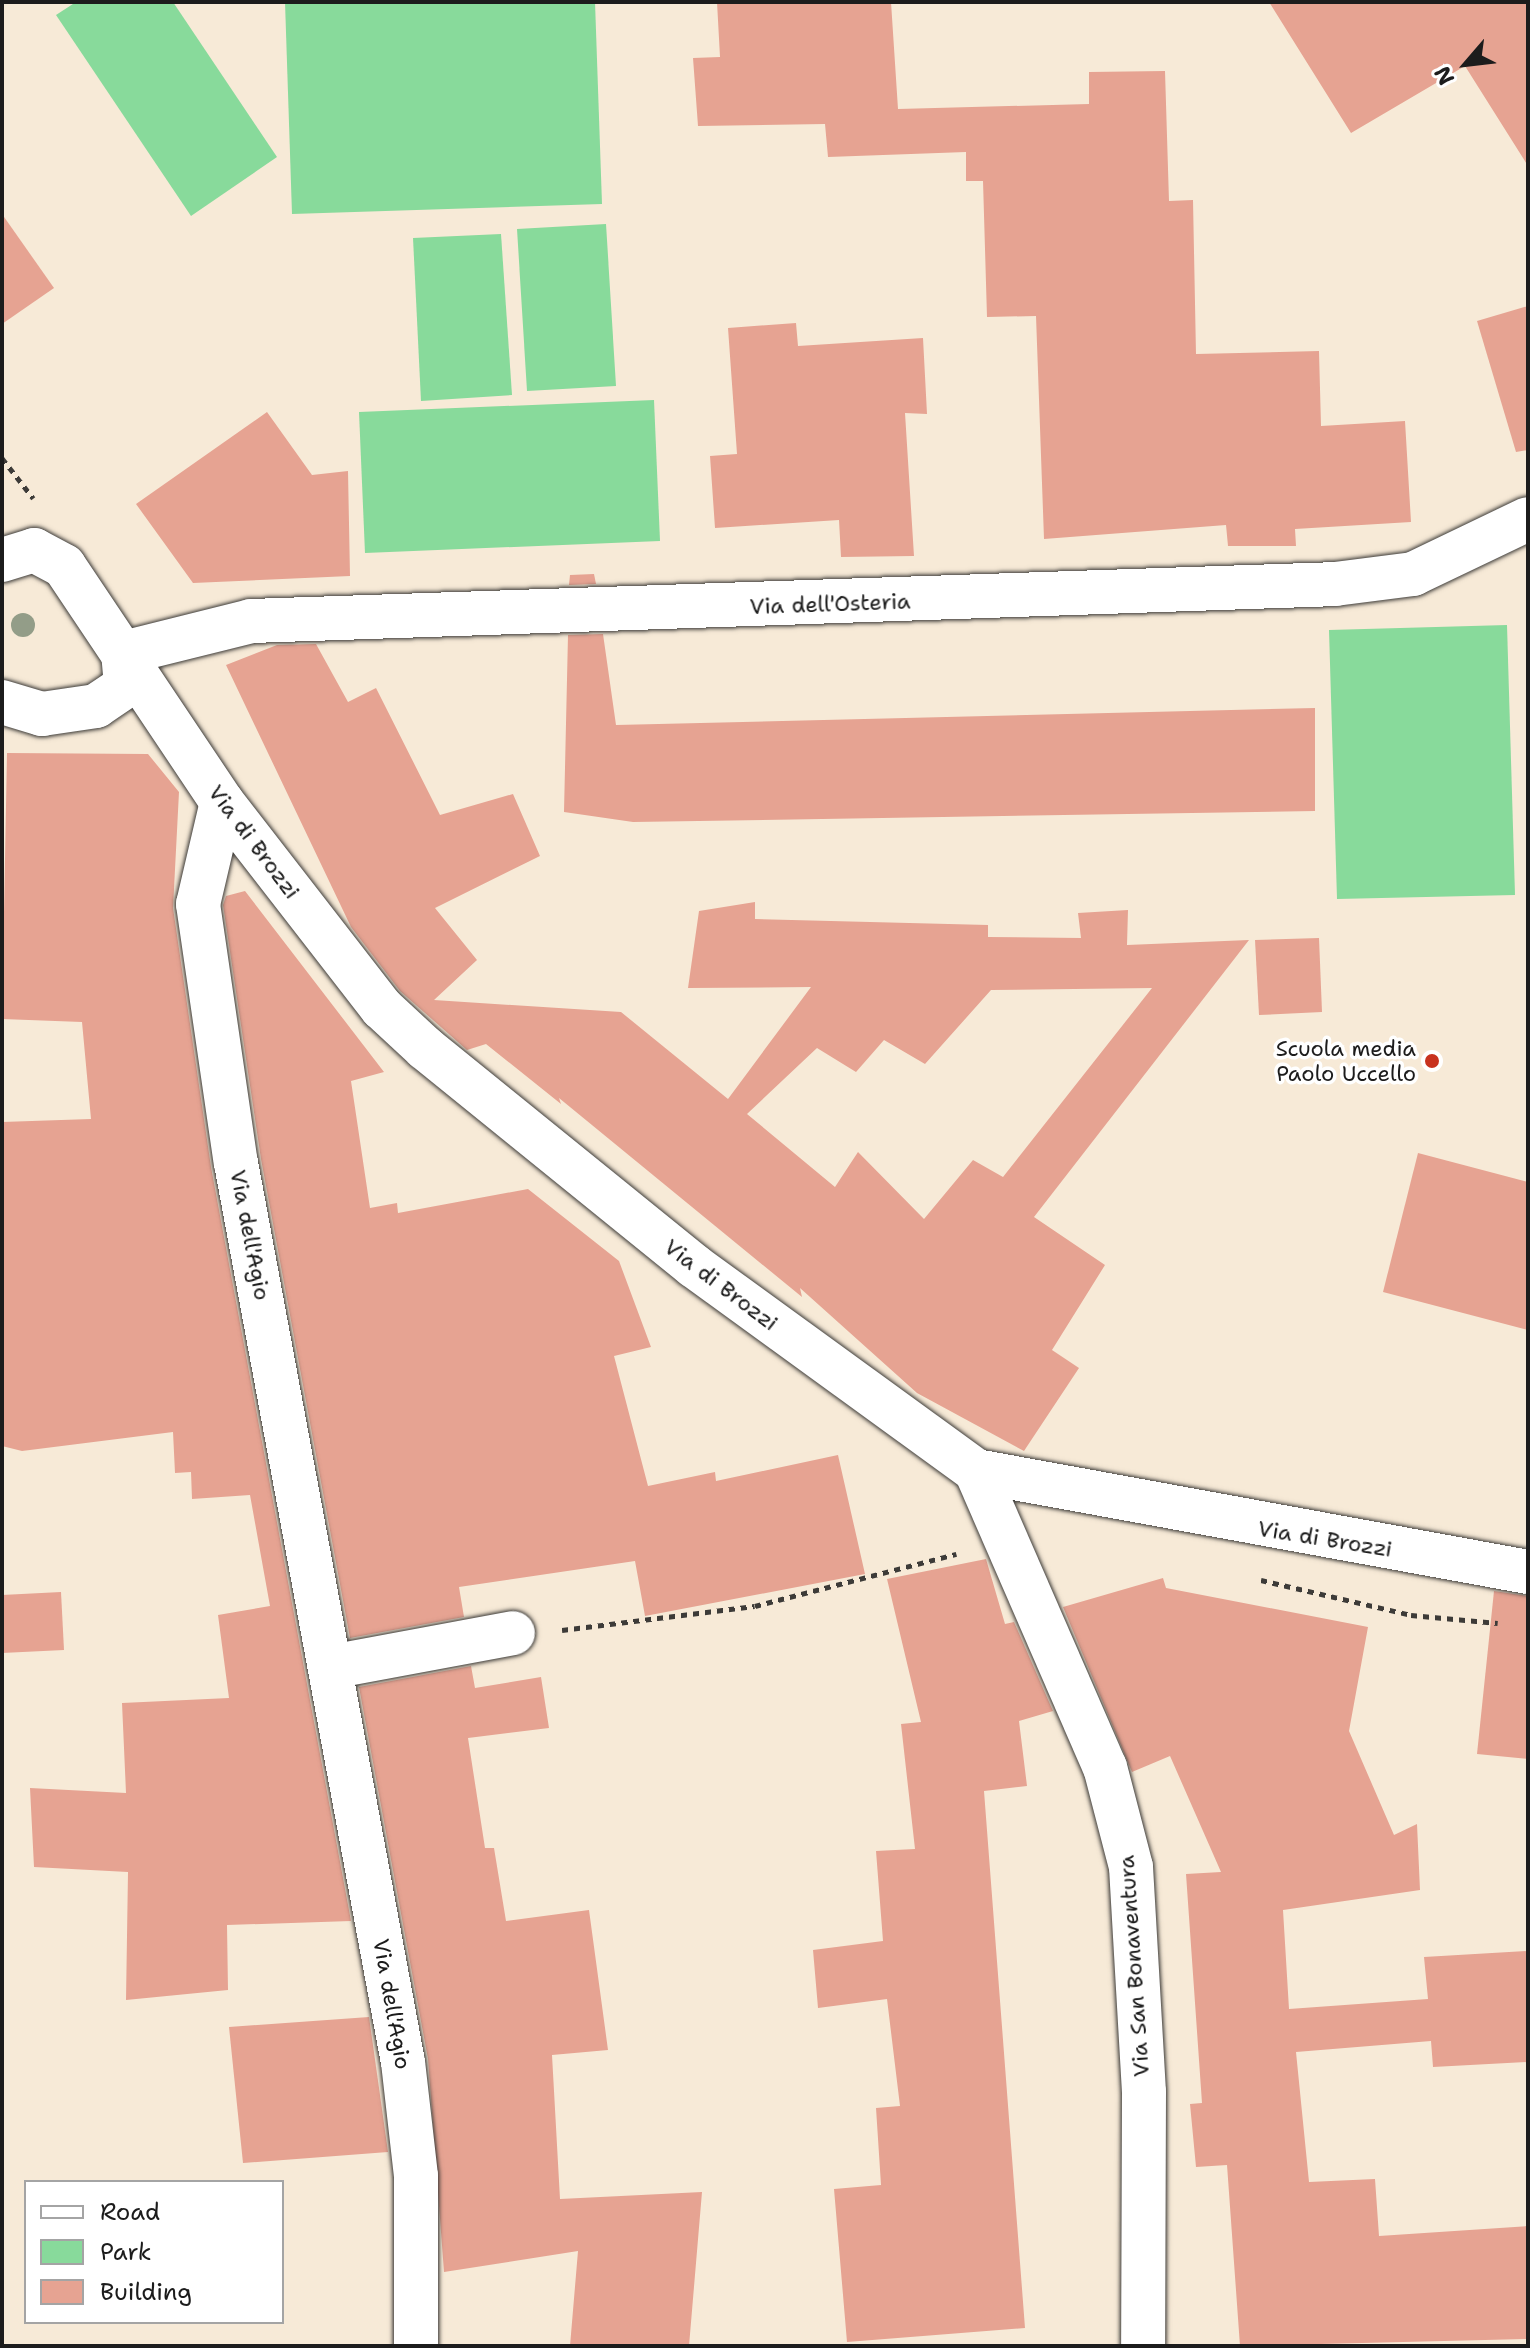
<!DOCTYPE html>
<html>
<head>
<meta charset="utf-8">
<style>
	body { margin:0 }
	#map { position:relative; width:1530px; height:2348px; overflow:hidden; background:#f7ead7; font-family:"Shantell Sans",sans-serif }
	div>[style] { position:absolute }
	.green>* { inset:0; background:#88da9b }
	.building>* { inset:0; background:#e6a392 }
	.path>* { height:5px; margin-top:-2.5px; transform-origin:0; background:repeating-linear-gradient(90deg,#3d3b38 0 6px,transparent 0 12px) }
	.roads { filter:drop-shadow(0 0 2px #3d3b38) drop-shadow(0 0 2px #3d3b38) }
	.street>* { height:44px; margin:-22px; padding:0 22px; transform-origin:22px; border-radius:22px; background:#fff }
	.trees>* { width:24px; height:24px; margin:-12px; border-radius:50%; background:#939d88 }
	.dots>* { width:22px; height:22px; translate:-50% -50%; box-sizing:border-box; border:4px solid #fff; border-radius:50% }
	span { translate:-50% -50%; white-space:nowrap; text-align:center; line-height:1.15; -webkit-text-stroke:7px #fff; paint-order:stroke }
	.street-label { font-size:22px; color:#1c1c1c }
	.poi-label { font-size:22px; color:#1c1c1c }
	.right { translate:-100% -50%; text-align:right }
	.frame { position:absolute; inset:0; border:4px solid #1c1c1c; pointer-events:none }
	.legend { position:absolute; left:24px; top:2180px; width:260px; height:144px; box-sizing:border-box; background:#fff; border:2px solid #a4a4a4; margin:0; padding:10px 14px; list-style:none; font-size:24px; color:#1c1c1c }
	.legend li { display:flex; align-items:center; gap:16px; height:40px }
	.legend b { width:40px; border:2px solid #a4a4a4 }
	.north { position:absolute; left:1426px; top:24px; width:80px; height:80px; -webkit-text-stroke:6px #fff; paint-order:stroke; rotate:242deg; font-size:22px; font-weight:700; line-height:32px; text-align:center; color:#1c1c1c }
	.north::after { content:''; display:block; margin:auto; width:28px; height:36px; background:#1c1c1c; clip-path:polygon(50% 0,100% 100%,50% 72%,0 100%) }
</style>
</head>
<body>
<div id="map">
	<div class="green">
		<div style="clip-path:polygon(76px 2px,173px 2px,277px 157px,191px 216px,56px 15px)"></div>
		<div style="clip-path:polygon(285px 2px,595px 2px,602px 204px,292px 214px)"></div>
		<div style="clip-path:polygon(606px 224px,616px 386px,527px 391px,517px 229px)"></div>
		<div style="clip-path:polygon(501px 234px,512px 395px,421px 401px,413px 238px)"></div>
		<div style="clip-path:polygon(654px 400px,660px 541px,365px 553px,359px 412px)"></div>
		<div style="clip-path:polygon(1507px 625px,1515px 895px,1337px 899px,1329px 630px)"></div>
	</div>
	<div class="building">
		<div style="clip-path:polygon(717px 2px,891px 2px,898px 109px,1089px 104px,1089px 72px,1165px 71px,1169px 201px,1193px 200px,1196px 354px,1319px 351px,1321px 426px,1405px 421px,1411px 522px,1295px 529px,1296px 546px,1228px 546px,1226px 525px,1044px 539px,1036px 316px,987px 317px,983px 181px,966px 181px,966px 152px,828px 157px,825px 124px,698px 126px,693px 58px,720px 57px)"></div>
		<div style="clip-path:polygon(1269px 2px,1528px 2px,1528px 166px,1465px 66px,1351px 133px)"></div>
		<div style="clip-path:polygon(2px 214px,54px 288px,2px 324px)"></div>
		<div style="clip-path:polygon(1528px 306px,1528px 450px,1516px 452px,1477px 321px)"></div>
		<div style="clip-path:polygon(796px 323px,798px 346px,923px 338px,927px 414px,905px 413px,914px 556px,841px 557px,839px 520px,715px 528px,710px 456px,737px 454px,728px 328px)"></div>
		<div style="clip-path:polygon(267px 412px,312px 475px,348px 471px,350px 576px,193px 583px,136px 504px)"></div>
		<div style="clip-path:polygon(594px 574px,596px 584px,569px 585px,570px 575px)"></div>
		<div style="clip-path:polygon(603px 634px,616px 725px,1315px 708px,1315px 811px,633px 822px,564px 812px,568px 635px)"></div>
		<div style="clip-path:polygon(evenodd,316px 644px,348px 702px,376px 688px,440px 815px,513px 794px,540px 856px,435px 908px,477px 960px,434px 1000px,621px 1012px,728px 1099px,811px 987px,688px 988px,699px 911px,755px 902px,755px 919px,988px 925px,988px 937px,1081px 938px,1078px 913px,1128px 910px,1127px 945px,1249px 940px,1034px 1217px,1105px 1265px,1052px 1350px,1079px 1368px,1024px 1451px,917px 1393px,800px 1288px,802px 1297px,559px 1098px,561px 1104px,486px 1044px,467px 1050px,400px 991px,351px 927px,226px 665px,277px 645px,316px 644px,1152px 988px,1003px 1177px,973px 1160px,924px 1219px,858px 1152px,835px 1187px,747px 1114px,817px 1048px,856px 1072px,884px 1040px,925px 1064px,991px 990px,1152px 988px)"></div>
		<div style="clip-path:polygon(7px 753px,148px 754px,179px 792px,173px 908px,211px 1167px,351px 1921px,227px 1925px,228px 1990px,126px 2000px,128px 1872px,34px 1867px,30px 1788px,126px 1793px,122px 1703px,229px 1698px,218px 1615px,270px 1606px,250px 1495px,192px 1499px,191px 1472px,175px 1473px,173px 1432px,22px 1451px,2px 1446px,2px 1122px,91px 1119px,82px 1022px,2px 1019px)"></div>
		<div style="clip-path:polygon(245px 891px,384px 1072px,351px 1081px,370px 1208px,397px 1203px,398px 1213px,528px 1189px,619px 1261px,651px 1347px,614px 1356px,648px 1486px,715px 1472px,716px 1481px,838px 1455px,865px 1574px,645px 1616px,635px 1561px,459px 1587px,464px 1617px,350px 1638px,261px 1159px,223px 905px,226px 896px)"></div>
		<div style="clip-path:polygon(1319px 938px,1322px 1012px,1259px 1015px,1255px 940px)"></div>
		<div style="clip-path:polygon(1418px 1153px,1528px 1182px,1528px 1330px,1383px 1292px)"></div>
		<div style="clip-path:polygon(986px 1559px,1005px 1624px,1014px 1622px,1053px 1711px,1019px 1721px,1027px 1786px,984px 1791px,1025px 2328px,847px 2342px,834px 2189px,881px 2185px,876px 2108px,900px 2106px,887px 1999px,818px 2008px,813px 1950px,883px 1941px,876px 1851px,915px 1849px,901px 1724px,921px 1722px,887px 1579px)"></div>
		<div style="clip-path:polygon(1163px 1578px,1166px 1588px,1368px 1627px,1349px 1731px,1394px 1835px,1417px 1824px,1420px 1890px,1283px 1910px,1289px 2009px,1428px 1999px,1424px 1957px,1528px 1951px,1528px 2062px,1433px 2067px,1431px 2041px,1296px 2052px,1309px 2182px,1375px 2179px,1379px 2236px,1528px 2226px,1528px 2339px,1240px 2346px,1227px 2165px,1196px 2167px,1190px 2104px,1202px 2103px,1186px 1874px,1221px 1872px,1170px 1756px,1132px 1772px,1063px 1607px)"></div>
		<div style="clip-path:polygon(1494px 1591px,1528px 1596px,1528px 1759px,1477px 1754px)"></div>
		<div style="clip-path:polygon(61px 1592px,64px 1650px,2px 1653px,2px 1595px)"></div>
		<div style="clip-path:polygon(471px 1666px,475px 1688px,541px 1677px,549px 1728px,468px 1738px,485px 1848px,494px 1848px,506px 1921px,589px 1910px,608px 2050px,552px 2055px,560px 2199px,702px 2192px,689px 2346px,570px 2346px,578px 2251px,444px 2272px,428px 2059px,359px 1687px)"></div>
		<div style="clip-path:polygon(369px 2017px,388px 2152px,243px 2163px,229px 2027px)"></div>
	</div>
	<div class="path">
		<div style="left:2px;top:458px;width:51px;rotate:52.2deg"></div>
		<div style="left:1261px;top:1580px;width:154px;rotate:13.1deg"></div>
		<div style="left:1411px;top:1615px;width:87px;rotate:5.3deg"></div>
		<div style="left:562px;top:1630px;width:194px;rotate:-7.1deg"></div>
		<div style="left:755px;top:1606px;width:208px;rotate:-14.5deg"></div>
	</div>
	<div class="roads">
		<div class="street">
			<div style="left:2px;top:560px;width:34px;rotate:-17deg"></div>
			<div style="left:34px;top:550px;width:34px;rotate:28deg"></div>
			<div style="left:64px;top:566px;width:284px;rotate:56.2deg"></div>
			<div style="left:222px;top:802px;width:261px;rotate:52.2deg"></div>
			<div style="left:382px;top:1008px;width:59px;rotate:42.9deg"></div>
			<div style="left:425px;top:1048px;width:346px;rotate:39deg"></div>
			<div style="left:694px;top:1266px;width:349px;rotate:36deg"></div>
			<div style="left:976px;top:1471px;width:561px;rotate:10.37deg"></div>
			<div style="left:123px;top:653px;width:132px;rotate:-14deg"></div>
			<div style="left:251px;top:621px;width:1085px;rotate:-1.95deg"></div>
			<div style="left:1335px;top:584px;width:79px;rotate:-7.3deg"></div>
			<div style="left:1413px;top:574px;width:127px;rotate:-25.6deg"></div>
			<div style="left:2px;top:702px;width:42px;rotate:16.7deg"></div>
			<div style="left:42px;top:714px;width:55px;rotate:-8.4deg"></div>
			<div style="left:96px;top:706px;width:36px;rotate:-34deg"></div>
			<div style="left:126px;top:686px;width:33px;rotate:-95deg"></div>
			<div style="left:222px;top:802px;width:105px;rotate:103.2deg"></div>
			<div style="left:198px;top:904px;width:262px;rotate:81.7deg"></div>
			<div style="left:236px;top:1163px;width:914px;rotate:79.48deg"></div>
			<div style="left:403px;top:2062px;width:115px;rotate:83.5deg"></div>
			<div style="left:416px;top:2176px;width:170px;rotate:90deg"></div>
			<div style="left:976px;top:1471px;width:323px;rotate:66.5deg"></div>
			<div style="left:1105px;top:1767px;width:103px;rotate:75.4deg"></div>
			<div style="left:1131px;top:1867px;width:225px;rotate:86.7deg"></div>
			<div style="left:1144px;top:2092px;width:254px;rotate:90.2deg"></div>
			<div style="left:330px;top:1667px;width:186px;rotate:-10.5deg"></div>
		</div>
	</div>
	<div class="trees">
		<div style="left:23px;top:625px"></div>
	</div>
	<div class="dots">
		<div style="left:1432px;top:1061px;background:#c8321e"></div>
	</div>
	<div class="street-label">
		<span style="left:830px;top:604px;rotate:-2deg">Via dell'Osteria</span>
		<span style="left:254px;top:842px;rotate:53deg">Via di Brozzi</span>
		<span style="left:250px;top:1235px;rotate:79deg">Via dell'Agio</span>
		<span style="left:721px;top:1285px;rotate:37deg">Via di Brozzi</span>
		<span style="left:1325px;top:1539px;rotate:9deg">Via di Brozzi</span>
		<span style="left:1134px;top:1966px;rotate:-94deg">Via San Bonaventura</span>
		<span style="left:392px;top:2004px;rotate:80deg">Via dell'Agio</span>
	</div>
	<div class="poi-label">
		<span class="right" style="left:1416px;top:1061px">Scuola media<br>Paolo Uccello</span>
	</div>
	<div class="frame"></div>
	<ul class="legend">
	<li><b style="height:10px;background:#fff"></b>Road</li>
	<li><b style="height:22px;background:#88da9b"></b>Park</li>
	<li><b style="height:22px;background:#e6a392"></b>Building</li>
	</ul>
	<div class="north">N</div>
</div>
</body>
</html>
